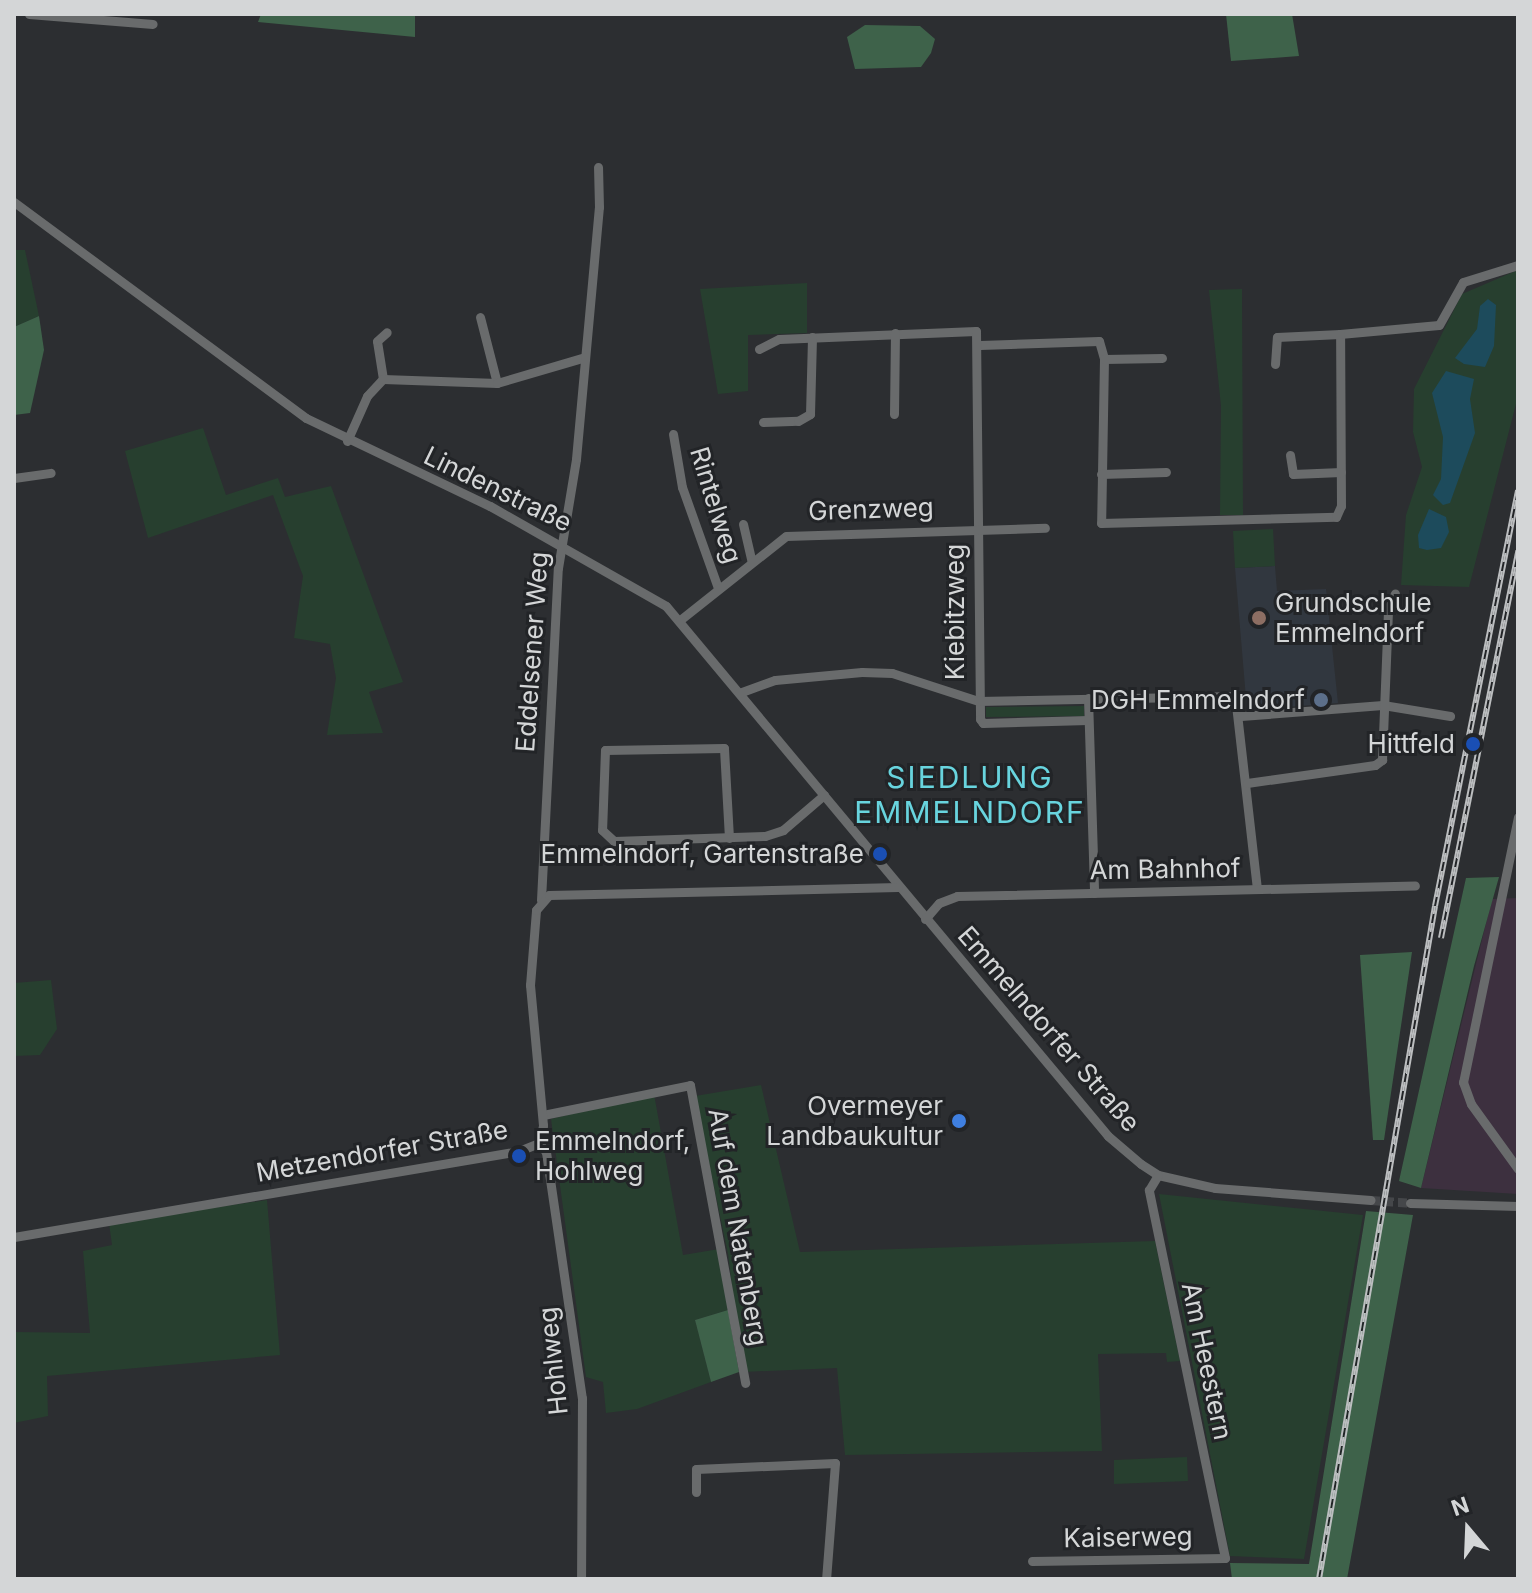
<!DOCTYPE html>
<html>
<head>
<meta charset="utf-8">
<style>
	body { margin:0 }
	#map { position:relative; width:1532px; height:1593px; overflow:hidden; background:#2c2e31; font-family:Inter,sans-serif }
	div>[style] { position:absolute }
	.commercial>* { inset:0; background:#3d303f }
	.built>* { inset:0; background:#31373f }
	.green>* { inset:0; background:#273f2f }
	.forest>* { inset:0; background:#3e624a }
	.water>* { inset:0; background:#1d4b5c }
	.minor-tunnel>* { height:9px; margin-top:-4.5px; transform-origin:0; background:repeating-linear-gradient(90deg,#45474a 0 9px,transparent 0 13.5px) }
	.minor>* { height:9px; margin:-4.5px; padding:0 4.5px; transform-origin:4.5px; border-radius:4.5px; background:#696b6c }
	.rail>* { height:6px; margin-top:-3px; transform-origin:0; background:repeating-linear-gradient(90deg,#222427 0 9px,#bcbec0 0 18px); box-sizing:border-box; border-block:2px solid #bcbec0 }
	.dots>* { width:22px; height:22px; translate:-50% -50%; box-sizing:border-box; border:4px solid #222427; border-radius:50% }
	span { translate:-50% -50%; white-space:nowrap; text-align:center; line-height:1.15; -webkit-text-stroke:6px #222427; paint-order:stroke }
	.street-label { font-size:26px; color:#d4d6d7 }
	.poi-label { font-size:26px; color:#d4d6d7 }
	.left { translate:0 -50%; text-align:left }
	.right { translate:-100% -50%; text-align:right }
	.quarter-label { font-size:30px; color:#68d4de; letter-spacing:2px }
	.frame { position:absolute; inset:0; border:16px solid #d4d6d7; pointer-events:none }
	.north { position:absolute; left:1428px; top:1489px; width:80px; height:80px; -webkit-text-stroke:6px #222427; paint-order:stroke; rotate:341deg; font-size:22px; font-weight:700; line-height:32px; text-align:center; color:#d4d6d7 }
	.north::after { content:''; display:block; margin:auto; width:28px; height:36px; background:#d4d6d7; clip-path:polygon(50% 0,100% 100%,50% 72%,0 100%) }
</style>
</head>
<body>
<div id="map">
	<div class="commercial">
		<div style="clip-path:polygon(1518px 898px,1518px 1194px,1421px 1188px,1492px 899px)"></div>
	</div>
	<div class="built">
		<div style="clip-path:polygon(1275px 566px,1277px 591px,1326px 589px,1338px 703px,1247px 710px,1235px 568px)"></div>
	</div>
	<div class="green">
		<div style="clip-path:polygon(14px 250px,25px 250px,39px 316px,14px 327px)"></div>
		<div style="clip-path:polygon(1518px 270px,1518px 396px,1469px 587px,1401px 585px,1406px 515px,1422px 467px,1413px 432px,1414px 389px,1462px 294px)"></div>
		<div style="clip-path:polygon(807px 283px,807px 333px,748px 335px,748px 391px,718px 394px,700px 289px)"></div>
		<div style="clip-path:polygon(1242px 289px,1243px 515px,1220px 515px,1221px 406px,1209px 290px)"></div>
		<div style="clip-path:polygon(203px 428px,226px 495px,278px 478px,285px 497px,331px 486px,403px 682px,369px 692px,383px 733px,327px 735px,336px 678px,330px 644px,294px 638px,303px 576px,273px 495px,148px 538px,125px 451px)"></div>
		<div style="clip-path:polygon(1273px 529px,1275px 566px,1235px 568px,1233px 531px)"></div>
		<div style="clip-path:polygon(1084px 706px,1084px 716px,986px 717px,986px 707px)"></div>
		<div style="clip-path:polygon(51px 980px,57px 1029px,40px 1055px,14px 1056px,14px 983px)"></div>
		<div style="clip-path:polygon(761px 1085px,800px 1252px,1155px 1241px,1180px 1361px,1167px 1362px,1166px 1353px,1098px 1354px,1102px 1451px,845px 1455px,837px 1368px,743px 1372px,728px 1254px,695px 1096px)"></div>
		<div style="clip-path:polygon(654px 1094px,683px 1255px,719px 1249px,728px 1310px,695px 1320px,711px 1382px,637px 1409px,606px 1413px,603px 1382px,586px 1377px,551px 1119px)"></div>
		<div style="clip-path:polygon(1159px 1194px,1363px 1215px,1304px 1559px,1230px 1556px)"></div>
		<div style="clip-path:polygon(267px 1200px,280px 1355px,47px 1376px,48px 1416px,14px 1423px,14px 1332px,90px 1333px,83px 1251px,112px 1245px,109px 1223px)"></div>
		<div style="clip-path:polygon(1187px 1457px,1188px 1481px,1114px 1484px,1114px 1460px)"></div>
	</div>
	<div class="forest">
		<div style="clip-path:polygon(261px 14px,415px 14px,415px 37px,258px 22px)"></div>
		<div style="clip-path:polygon(1226px 14px,1292px 14px,1299px 56px,1231px 61px)"></div>
		<div style="clip-path:polygon(865px 25px,920px 26px,935px 39px,931px 53px,921px 67px,855px 69px,847px 37px)"></div>
		<div style="clip-path:polygon(39px 316px,44px 350px,30px 413px,14px 415px,14px 327px)"></div>
		<div style="clip-path:polygon(1499px 877px,1474px 966px,1421px 1188px,1399px 1181px,1466px 878px)"></div>
		<div style="clip-path:polygon(1412px 952px,1384px 1140px,1373px 1140px,1360px 955px)"></div>
		<div style="clip-path:polygon(1366px 1211px,1413px 1215px,1347px 1579px,1232px 1579px,1230px 1563px,1309px 1564px)"></div>
		<div style="clip-path:polygon(728px 1310px,739px 1372px,711px 1382px,695px 1320px)"></div>
	</div>
	<div class="water">
		<div style="clip-path:polygon(1488px 299px,1496px 305px,1494px 346px,1485px 367px,1464px 364px,1455px 358px,1477px 329px,1480px 306px)"></div>
		<div style="clip-path:polygon(1446px 371px,1474px 379px,1470px 399px,1475px 433px,1450px 503px,1443px 505px,1433px 495px,1441px 479px,1443px 437px,1432px 393px)"></div>
		<div style="clip-path:polygon(1429px 509px,1446px 517px,1449px 532px,1441px 548px,1427px 550px,1419px 548px,1418px 535px)"></div>
	</div>
	<div class="minor-tunnel">
		<div style="left:1371px;top:1200px;width:39px;rotate:4deg"></div>
	</div>
	<div class="minor">
		<div style="left:29px;top:14px;width:124px;rotate:4.6deg"></div>
		<div style="left:14px;top:202px;width:363px;rotate:36.5deg"></div>
		<div style="left:306px;top:418px;width:204px;rotate:25.6deg"></div>
		<div style="left:490px;top:506px;width:202px;rotate:29.6deg"></div>
		<div style="left:666px;top:606px;width:690px;rotate:50.17deg"></div>
		<div style="left:1108px;top:1136px;width:43px;rotate:40.3deg"></div>
		<div style="left:1141px;top:1164px;width:20px;rotate:33deg"></div>
		<div style="left:1158px;top:1175px;width:58px;rotate:12.8deg"></div>
		<div style="left:1215px;top:1188px;width:156px;rotate:4.4deg"></div>
		<div style="left:480px;top:317px;width:68px;rotate:75.6deg"></div>
		<div style="left:980px;top:345px;width:119px;rotate:-1.9deg"></div>
		<div style="left:1099px;top:341px;width:19px;rotate:74deg"></div>
		<div style="left:1104px;top:359px;width:164px;rotate:91deg"></div>
		<div style="left:1101px;top:523px;width:235px;rotate:-1.5deg"></div>
		<div style="left:1336px;top:517px;width:12px;rotate:-66deg"></div>
		<div style="left:1341px;top:506px;width:172px;rotate:-90.3deg"></div>
		<div style="left:1340px;top:334px;width:99px;rotate:-5.2deg"></div>
		<div style="left:1439px;top:325px;width:49px;rotate:-60.8deg"></div>
		<div style="left:1463px;top:282px;width:58px;rotate:-17.2deg"></div>
		<div style="left:759px;top:349px;width:22px;rotate:-27deg"></div>
		<div style="left:779px;top:339px;width:197px;rotate:-2.3deg"></div>
		<div style="left:976px;top:331px;width:388px;rotate:89.4deg"></div>
		<div style="left:980px;top:719px;width:5px;rotate:53deg"></div>
		<div style="left:983px;top:723px;width:105px;rotate:-1.6deg"></div>
		<div style="left:1104px;top:359px;width:58px;rotate:-1deg"></div>
		<div style="left:1275px;top:364px;width:27px;rotate:-86deg"></div>
		<div style="left:1277px;top:337px;width:63px;rotate:-2.7deg"></div>
		<div style="left:383px;top:379px;width:38px;rotate:-99deg"></div>
		<div style="left:377px;top:341px;width:13px;rotate:-42deg"></div>
		<div style="left:894px;top:414px;width:81px;rotate:-89.3deg"></div>
		<div style="left:763px;top:422px;width:35px;rotate:-2deg"></div>
		<div style="left:798px;top:421px;width:14px;rotate:-30deg"></div>
		<div style="left:810px;top:414px;width:77px;rotate:-88.5deg"></div>
		<div style="left:673px;top:434px;width:54px;rotate:80.4deg"></div>
		<div style="left:682px;top:487px;width:107px;rotate:70.4deg"></div>
		<div style="left:347px;top:441px;width:49px;rotate:-66deg"></div>
		<div style="left:367px;top:396px;width:23px;rotate:-47deg"></div>
		<div style="left:383px;top:379px;width:114px;rotate:2deg"></div>
		<div style="left:497px;top:383px;width:89px;rotate:-16.4deg"></div>
		<div style="left:1290px;top:455px;width:19px;rotate:81deg"></div>
		<div style="left:1293px;top:474px;width:48px;rotate:-2.4deg"></div>
		<div style="left:1101px;top:474px;width:65px;rotate:-1.8deg"></div>
		<div style="left:14px;top:478px;width:37px;rotate:-8deg"></div>
		<div style="left:743px;top:524px;width:39px;rotate:77deg"></div>
		<div style="left:680px;top:620px;width:135px;rotate:-38.4deg"></div>
		<div style="left:786px;top:536px;width:259px;rotate:-1.8deg"></div>
		<div style="left:739px;top:693px;width:38px;rotate:-20deg"></div>
		<div style="left:775px;top:680px;width:87px;rotate:-5.3deg"></div>
		<div style="left:862px;top:672px;width:30px;rotate:2deg"></div>
		<div style="left:892px;top:673px;width:90px;rotate:18deg"></div>
		<div style="left:978px;top:701px;width:257px;rotate:-1.1deg"></div>
		<div style="left:1235px;top:696px;width:194px;rotate:83.5deg"></div>
		<div style="left:1088px;top:698px;width:195px;rotate:88.2deg"></div>
		<div style="left:1241px;top:716px;width:142px;rotate:-4.4deg"></div>
		<div style="left:1383px;top:705px;width:68px;rotate:9.3deg"></div>
		<div style="left:1247px;top:783px;width:129px;rotate:-8deg"></div>
		<div style="left:1375px;top:765px;width:9px;rotate:-36deg"></div>
		<div style="left:1382px;top:760px;width:151px;rotate:-87.7deg"></div>
		<div style="left:1388px;top:609px;width:17px;rotate:-66deg"></div>
		<div style="left:1518px;top:817px;width:271px;rotate:101.7deg"></div>
		<div style="left:1463px;top:1082px;width:23px;rotate:70deg"></div>
		<div style="left:1471px;top:1104px;width:80px;rotate:54.1deg"></div>
		<div style="left:729px;top:838px;width:90px;rotate:-93.2deg"></div>
		<div style="left:724px;top:748px;width:119px;rotate:179deg"></div>
		<div style="left:605px;top:750px;width:80px;rotate:92.1deg"></div>
		<div style="left:602px;top:830px;width:16px;rotate:43deg"></div>
		<div style="left:614px;top:841px;width:151px;rotate:-1.9deg"></div>
		<div style="left:765px;top:836px;width:19px;rotate:-18deg"></div>
		<div style="left:783px;top:830px;width:54px;rotate:-40.5deg"></div>
		<div style="left:541px;top:900px;width:332px;rotate:-87.1deg"></div>
		<div style="left:558px;top:568px;width:110px;rotate:-80.6deg"></div>
		<div style="left:576px;top:459px;width:253px;rotate:-84.8deg"></div>
		<div style="left:599px;top:207px;width:40px;rotate:-91.4deg"></div>
		<div style="left:925px;top:919px;width:21px;rotate:-49deg"></div>
		<div style="left:939px;top:903px;width:19px;rotate:-21deg"></div>
		<div style="left:957px;top:896px;width:458px;rotate:-1.3deg"></div>
		<div style="left:543px;top:1115px;width:150px;rotate:-11.5deg"></div>
		<div style="left:690px;top:1085px;width:303px;rotate:79.5deg"></div>
		<div style="left:539px;top:1143px;width:11px;rotate:52deg"></div>
		<div style="left:546px;top:1152px;width:249px;rotate:81.7deg"></div>
		<div style="left:582px;top:1398px;width:181px;rotate:90.3deg"></div>
		<div style="left:1410px;top:1203px;width:108px;rotate:1.6deg"></div>
		<div style="left:14px;top:1237px;width:512px;rotate:-9.66deg"></div>
		<div style="left:519px;top:1151px;width:22px;rotate:-22deg"></div>
		<div style="left:539px;top:1143px;width:18px;rotate:-77deg"></div>
		<div style="left:543px;top:1125px;width:141px;rotate:-95.3deg"></div>
		<div style="left:530px;top:985px;width:75px;rotate:-85.4deg"></div>
		<div style="left:536px;top:910px;width:20px;rotate:-49deg"></div>
		<div style="left:549px;top:895px;width:349px;rotate:-1.3deg"></div>
		<div style="left:696px;top:1492px;width:23px;rotate:-90deg"></div>
		<div style="left:696px;top:1469px;width:139px;rotate:-2.5deg"></div>
		<div style="left:835px;top:1463px;width:116px;rotate:94.4deg"></div>
		<div style="left:1032px;top:1561px;width:193px;rotate:-0.9deg"></div>
		<div style="left:1225px;top:1558px;width:376px;rotate:-101.7deg"></div>
		<div style="left:1149px;top:1190px;width:17px;rotate:-59deg"></div>
	</div>
	<div class="rail">
		<div style="left:1441px;top:938px;width:395px;rotate:-78.7deg"></div>
		<div style="left:1319px;top:1579px;width:683px;rotate:-80.22deg"></div>
		<div style="left:1435px;top:906px;width:424px;rotate:-78.7deg"></div>
	</div>
	<div class="dots">
		<div style="left:1259px;top:618px;background:#8d6e63"></div>
		<div style="left:1321px;top:700px;background:#5c6f8a"></div>
		<div style="left:1473px;top:744px;background:#1a4fb4"></div>
		<div style="left:880px;top:854px;background:#1a4fb4"></div>
		<div style="left:959px;top:1121px;background:#3f7fe0"></div>
		<div style="left:519px;top:1156px;background:#1a4fb4"></div>
	</div>
	<div class="street-label">
		<span style="left:498px;top:489px;rotate:26deg">Lindenstraße</span>
		<span style="left:716px;top:505px;rotate:73deg">Rintelweg</span>
		<span style="left:871px;top:509px;rotate:-2deg">Grenzweg</span>
		<span style="left:955px;top:612px;rotate:-90deg">Kiebitzweg</span>
		<span style="left:532px;top:652px;rotate:-86deg">Eddelsener Weg</span>
		<span style="left:1165px;top:869px;rotate:-1deg">Am Bahnhof</span>
		<span style="left:1049px;top:1029px;rotate:49deg">Emmelndorfer Straße</span>
		<span style="left:382px;top:1151px;rotate:-10deg">Metzendorfer Straße</span>
		<span style="left:738px;top:1227px;rotate:80deg">Auf dem Natenberg</span>
		<span style="left:553px;top:1361px;rotate:-96deg">Hohlweg</span>
		<span style="left:1207px;top:1361px;rotate:78deg">Am Heestern</span>
		<span style="left:1128px;top:1537px;rotate:-1deg">Kaiserweg</span>
	</div>
	<div class="poi-label">
		<span class="left" style="left:1275px;top:618px">Grundschule<br>Emmelndorf</span>
		<span class="right" style="left:1305px;top:700px">DGH Emmelndorf</span>
		<span class="right" style="left:1455px;top:744px">Hittfeld</span>
		<span class="right" style="left:864px;top:854px">Emmelndorf, Gartenstraße</span>
		<span class="right" style="left:943px;top:1121px">Overmeyer<br>Landbaukultur</span>
		<span class="left" style="left:535px;top:1156px">Emmelndorf,<br>Hohlweg</span>
	</div>
	<div class="quarter-label">
		<span style="left:970px;top:794px">SIEDLUNG<br>EMMELNDORF</span>
	</div>
	<div class="frame"></div>
	<div class="north">N</div>
</div>
</body>
</html>
